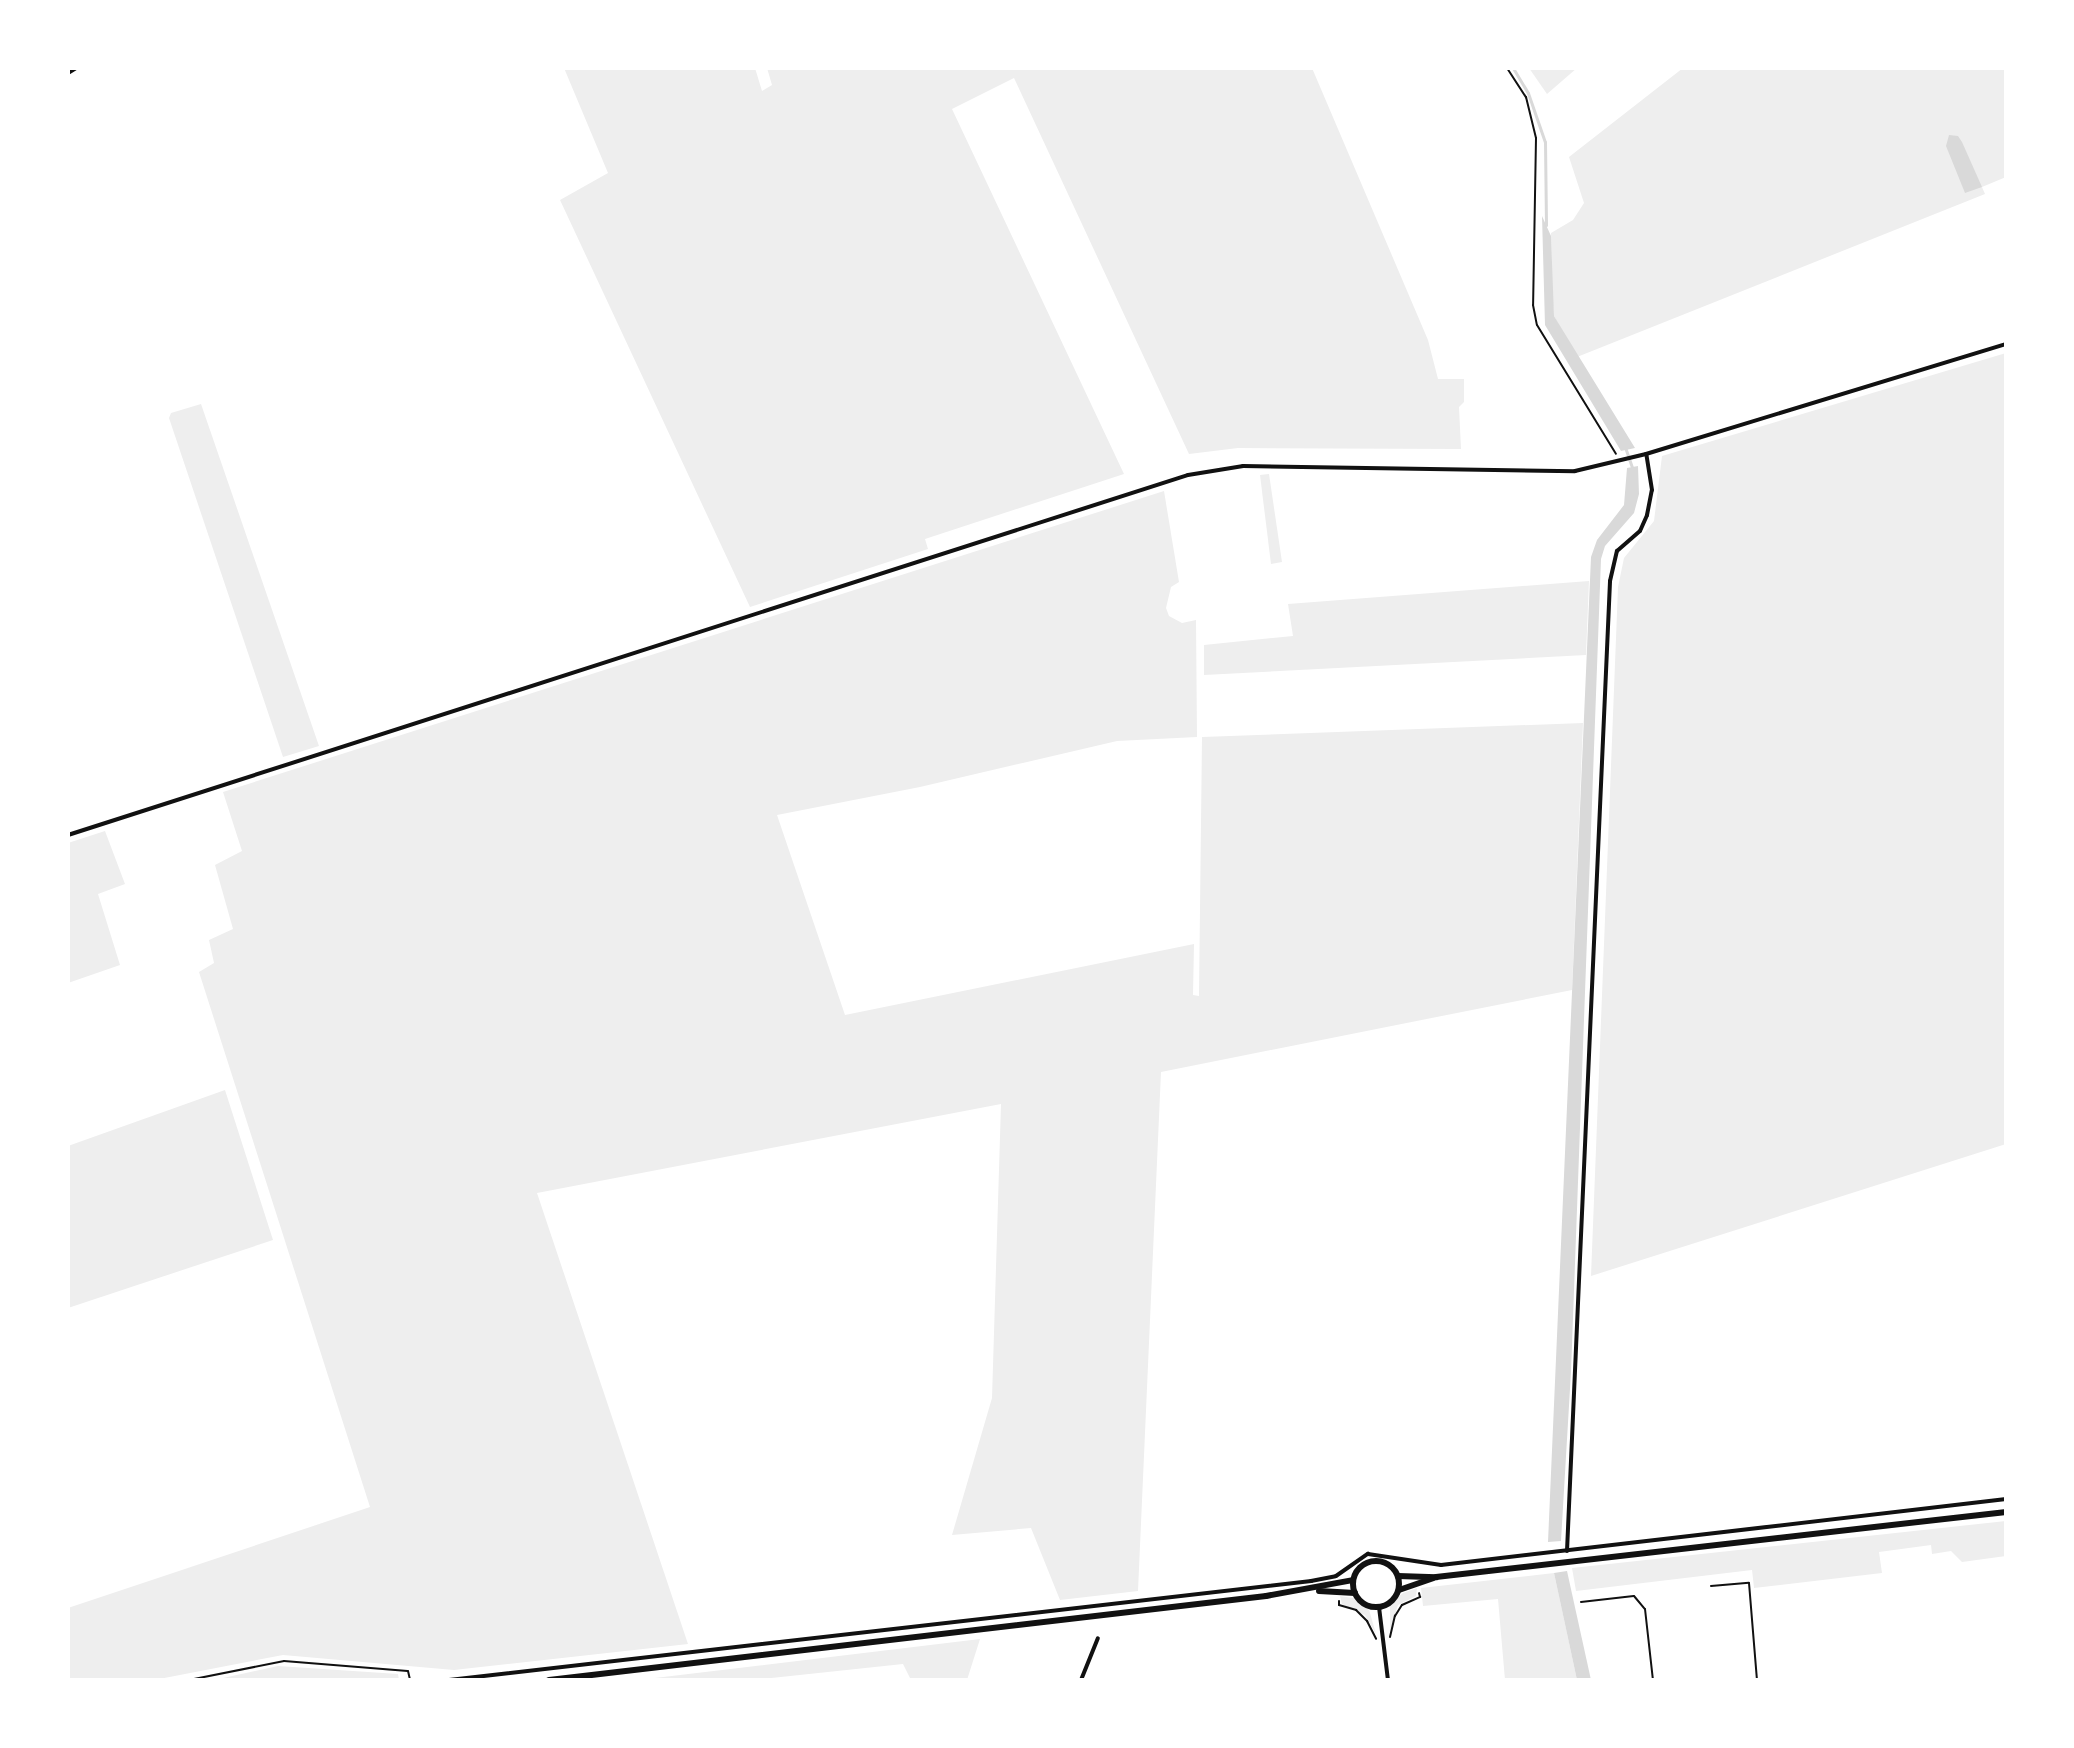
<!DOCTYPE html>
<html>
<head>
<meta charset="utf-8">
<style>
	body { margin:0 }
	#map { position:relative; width:2074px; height:1748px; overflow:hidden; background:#fff; font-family:"Nunito Sans",sans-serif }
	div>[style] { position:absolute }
	.green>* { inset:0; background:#eee }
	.water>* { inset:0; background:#d9d9d9 }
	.stream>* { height:3px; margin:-1.5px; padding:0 1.5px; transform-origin:1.5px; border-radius:1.5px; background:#d9d9d9 }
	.path>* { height:2px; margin:-1px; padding:0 1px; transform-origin:1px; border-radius:1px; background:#111 }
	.service>* { height:2px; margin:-1px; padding:0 1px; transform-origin:1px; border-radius:1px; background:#111 }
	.minor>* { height:4px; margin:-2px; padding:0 2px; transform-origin:2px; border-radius:2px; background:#111 }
	.primary>* { height:6px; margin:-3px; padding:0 3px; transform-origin:3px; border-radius:3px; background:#111 }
	.primary>.ring { margin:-3px; padding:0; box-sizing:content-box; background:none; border:6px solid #111; border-radius:50% }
	span { translate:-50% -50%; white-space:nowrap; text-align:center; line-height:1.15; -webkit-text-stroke:8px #fff; paint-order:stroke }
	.frame { position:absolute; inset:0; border:70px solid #fff; pointer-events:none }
</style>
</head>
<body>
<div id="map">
	<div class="green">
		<div style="clip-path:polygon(564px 68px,755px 68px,762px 91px,772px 85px,767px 68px,1312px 68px,1428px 340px,1438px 379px,1464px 379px,1464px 402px,1459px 407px,1461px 449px,1238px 448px,1189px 454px,1014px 78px,952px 109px,1124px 474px,925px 539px,928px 549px,750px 607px,560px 200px,608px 173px)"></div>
		<div style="clip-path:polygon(1529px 68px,1577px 68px,1547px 94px)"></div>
		<div style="clip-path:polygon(1683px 68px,2006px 68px,2006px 177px,1982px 187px,1985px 194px,1577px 357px,1554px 316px,1552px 294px,1551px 233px,1573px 220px,1584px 203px,1569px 157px)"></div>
		<div style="clip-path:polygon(2006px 353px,2006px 1144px,1591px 1276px,1618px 587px,1624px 558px,1654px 521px,1662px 456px)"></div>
		<div style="clip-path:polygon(201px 404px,319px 746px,283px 757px,169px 418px,171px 413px)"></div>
		<div style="clip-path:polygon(1269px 474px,1282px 562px,1271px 564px,1260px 475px)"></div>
		<div style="clip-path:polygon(1164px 491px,1179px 582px,1171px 587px,1166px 608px,1169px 616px,1182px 623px,1196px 620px,1197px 737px,1117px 741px,920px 787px,777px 815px,845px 1015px,1194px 944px,1193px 995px,1199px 996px,1202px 737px,1583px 723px,1572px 990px,1161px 1072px,1138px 1591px,1060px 1600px,1031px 1528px,952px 1535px,992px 1398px,1001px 1104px,537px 1193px,688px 1644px,454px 1670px,283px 1655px,154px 1680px,68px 1680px,68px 1608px,370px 1507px,199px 972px,214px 963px,209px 940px,233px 929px,215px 865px,242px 851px,223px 792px)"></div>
		<div style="clip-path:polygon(1589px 581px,1586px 655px,1204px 675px,1204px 645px,1293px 636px,1288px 604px)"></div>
		<div style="clip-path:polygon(105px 831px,125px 884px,98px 894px,120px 965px,68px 983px,68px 843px)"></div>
		<div style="clip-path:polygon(225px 1090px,273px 1240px,68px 1308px,68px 1146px)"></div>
		<div style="clip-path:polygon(2006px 1521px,2006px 1556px,1962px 1562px,1951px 1551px,1932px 1554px,1931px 1545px,1879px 1552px,1882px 1573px,1754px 1588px,1752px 1570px,1576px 1591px,1572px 1568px)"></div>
		<div style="clip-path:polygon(1554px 1573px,1577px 1680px,1505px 1680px,1498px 1599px,1423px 1606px,1421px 1588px)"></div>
		<div style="clip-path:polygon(1417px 1588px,1416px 1596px,1398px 1605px,1390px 1631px,1390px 1604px,1403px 1593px)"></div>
		<div style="clip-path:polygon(1340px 1596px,1359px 1599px,1368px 1606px,1376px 1634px,1365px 1615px,1342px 1604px)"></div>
		<div style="clip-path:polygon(980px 1639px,967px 1680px,911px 1680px,903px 1664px,752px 1680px,638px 1680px)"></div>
		<div style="clip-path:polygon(278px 1666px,398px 1674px,399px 1680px,214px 1680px)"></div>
	</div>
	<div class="water">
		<div style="clip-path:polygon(1949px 135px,1958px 136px,1962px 142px,1982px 187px,1965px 193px,1946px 146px)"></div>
		<div style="clip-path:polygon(1542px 216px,1551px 236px,1554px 316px,1635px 448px,1621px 451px,1545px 325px)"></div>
		<div style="clip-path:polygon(1638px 466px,1639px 494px,1634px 513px,1605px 546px,1601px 559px,1571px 1372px,1561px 1541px,1548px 1542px,1591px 557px,1597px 540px,1624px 505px,1627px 468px)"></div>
		<div style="clip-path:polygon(1567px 1571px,1591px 1680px,1577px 1680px,1554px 1573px)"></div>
	</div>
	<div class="stream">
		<div style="left:1513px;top:68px;width:29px;rotate:59deg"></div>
		<div style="left:1528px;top:93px;width:52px;rotate:70.9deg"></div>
		<div style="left:1545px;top:142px;width:83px;rotate:89.3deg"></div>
		<div style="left:1625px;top:447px;width:24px;rotate:71deg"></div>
	</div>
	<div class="path">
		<div style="left:1507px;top:68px;width:35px;rotate:57deg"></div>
		<div style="left:1526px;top:97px;width:42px;rotate:76.3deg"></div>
		<div style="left:1536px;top:138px;width:167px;rotate:91deg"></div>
		<div style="left:1533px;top:305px;width:20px;rotate:79deg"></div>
		<div style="left:1537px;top:325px;width:151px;rotate:58.5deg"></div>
		<div style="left:1339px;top:1601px;width:4px;rotate:90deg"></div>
		<div style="left:1339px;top:1605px;width:18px;rotate:16deg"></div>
		<div style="left:1356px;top:1610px;width:16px;rotate:45deg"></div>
		<div style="left:1367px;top:1621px;width:20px;rotate:63deg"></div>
		<div style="left:1390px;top:1637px;width:22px;rotate:-77deg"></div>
		<div style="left:1395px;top:1616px;width:13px;rotate:-58deg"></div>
		<div style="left:1402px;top:1605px;width:20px;rotate:-24deg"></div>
		<div style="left:1420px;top:1597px;width:4px;rotate:-104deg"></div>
		<div style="left:189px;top:1680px;width:97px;rotate:-11.3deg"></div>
		<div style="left:284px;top:1661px;width:124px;rotate:4.6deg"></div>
		<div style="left:408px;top:1671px;width:9px;rotate:77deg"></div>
	</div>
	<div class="service">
		<div style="left:1711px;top:1586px;width:38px;rotate:-5deg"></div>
		<div style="left:1749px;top:1583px;width:97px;rotate:85.3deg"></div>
		<div style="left:1581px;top:1602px;width:53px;rotate:-6.5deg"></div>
		<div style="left:1634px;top:1596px;width:17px;rotate:50deg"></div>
		<div style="left:1645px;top:1609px;width:71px;rotate:83.6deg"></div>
	</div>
	<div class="minor">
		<div style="left:68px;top:73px;width:9px;rotate:-32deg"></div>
		<div style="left:68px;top:835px;width:1176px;rotate:-17.82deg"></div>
		<div style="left:1188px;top:475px;width:56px;rotate:-9.3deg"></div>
		<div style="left:1243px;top:466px;width:332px;rotate:0.9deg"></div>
		<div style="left:1575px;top:471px;width:73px;rotate:-13.5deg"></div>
		<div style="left:1646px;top:454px;width:376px;rotate:-17deg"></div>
		<div style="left:1567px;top:1551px;width:971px;rotate:-87.46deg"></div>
		<div style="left:1610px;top:581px;width:31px;rotate:-77deg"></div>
		<div style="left:1617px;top:551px;width:30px;rotate:-41deg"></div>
		<div style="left:1640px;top:531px;width:17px;rotate:-66deg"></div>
		<div style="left:1647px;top:515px;width:25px;rotate:-79deg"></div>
		<div style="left:1652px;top:490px;width:36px;rotate:-99deg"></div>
		<div style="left:1379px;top:1607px;width:74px;rotate:83deg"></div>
		<div style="left:449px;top:1680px;width:868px;rotate:-6.55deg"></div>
		<div style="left:1311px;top:1581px;width:25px;rotate:-11deg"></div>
		<div style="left:1336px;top:1576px;width:39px;rotate:-35deg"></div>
		<div style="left:1368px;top:1554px;width:74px;rotate:8.6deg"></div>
		<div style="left:1441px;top:1565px;width:569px;rotate:-6.66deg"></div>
		<div style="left:1081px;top:1680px;width:45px;rotate:-68deg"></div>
	</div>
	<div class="primary">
		<div class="ring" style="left:1353px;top:1561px;width:40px;height:40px"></div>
		<div style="left:1398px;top:1576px;width:38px;rotate:2deg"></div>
		<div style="left:1436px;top:1577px;width:574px;rotate:-6.51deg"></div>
		<div style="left:1399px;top:1590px;width:36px;rotate:-19deg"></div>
		<div style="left:1319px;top:1591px;width:36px;rotate:3deg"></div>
		<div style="left:549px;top:1680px;width:722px;rotate:-6.68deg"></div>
		<div style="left:1266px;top:1596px;width:88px;rotate:-10.4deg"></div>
	</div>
	<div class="frame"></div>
</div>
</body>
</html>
